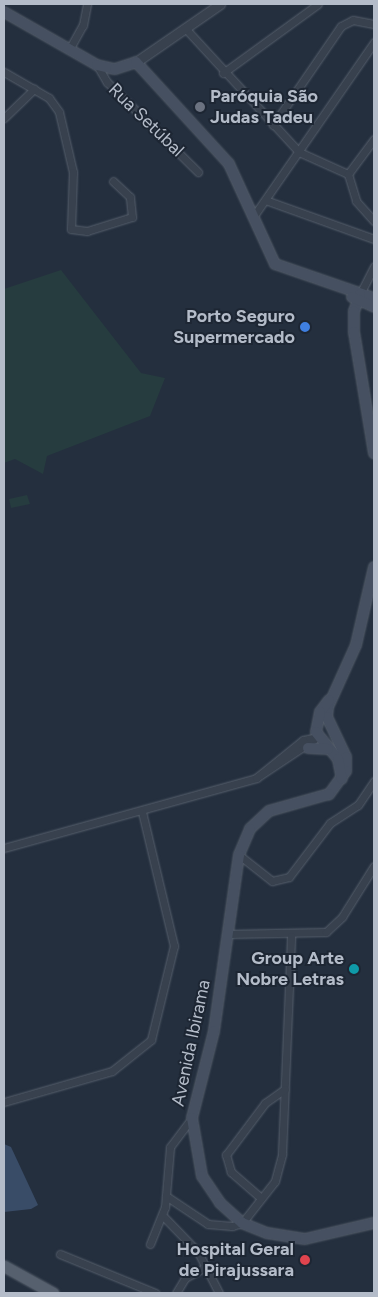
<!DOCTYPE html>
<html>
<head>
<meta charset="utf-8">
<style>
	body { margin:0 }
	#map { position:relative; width:378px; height:1297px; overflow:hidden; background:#242f3e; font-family:Figtree,sans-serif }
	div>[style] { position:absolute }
	.green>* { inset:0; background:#263c3f }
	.water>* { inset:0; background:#394c67 }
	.roads { filter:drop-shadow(0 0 1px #565f6c) drop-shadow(0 0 1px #565f6c) }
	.minor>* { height:7px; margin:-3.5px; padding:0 3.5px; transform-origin:3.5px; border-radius:3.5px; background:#38414e }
	.tertiary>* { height:9px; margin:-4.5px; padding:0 4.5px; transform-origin:4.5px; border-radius:4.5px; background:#38414e }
	.secondary>* { height:10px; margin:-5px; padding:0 5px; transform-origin:5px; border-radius:5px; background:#465061 }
	.primary>* { height:11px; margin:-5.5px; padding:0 5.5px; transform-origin:5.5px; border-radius:5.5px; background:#56606e }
	.dots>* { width:14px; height:14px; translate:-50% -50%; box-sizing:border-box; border:2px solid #1d2633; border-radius:50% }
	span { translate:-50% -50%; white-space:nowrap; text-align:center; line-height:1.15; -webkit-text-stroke:4px #1d2633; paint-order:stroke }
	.poi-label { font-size:18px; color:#b4bcc9; font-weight:700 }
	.left { translate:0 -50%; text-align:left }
	.right { translate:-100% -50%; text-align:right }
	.street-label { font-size:18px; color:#b4bcc9 }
	.frame { position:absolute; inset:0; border:5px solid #b4bcc9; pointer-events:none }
</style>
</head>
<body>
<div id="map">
	<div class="green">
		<div style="clip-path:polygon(61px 270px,141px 373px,165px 378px,150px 416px,47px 456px,43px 474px,15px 459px,4px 463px,4px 289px)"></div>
		<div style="clip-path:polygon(27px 495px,30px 504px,11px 508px,9px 499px)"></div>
	</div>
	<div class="water">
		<div style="clip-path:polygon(4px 1144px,11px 1147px,38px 1205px,31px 1209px,4px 1212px)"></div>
	</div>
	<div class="roads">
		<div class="minor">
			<div style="left:185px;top:28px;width:168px;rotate:47.4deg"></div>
			<div style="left:299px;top:152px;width:54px;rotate:24.2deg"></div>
			<div style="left:70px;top:48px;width:26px;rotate:-61deg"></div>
			<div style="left:83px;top:25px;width:21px;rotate:-79deg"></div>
			<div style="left:97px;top:65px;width:20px;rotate:60deg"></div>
			<div style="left:107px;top:82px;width:128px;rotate:44.7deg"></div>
			<div style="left:4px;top:72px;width:52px;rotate:30deg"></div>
			<div style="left:49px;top:98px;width:17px;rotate:54deg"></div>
			<div style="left:59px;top:112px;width:62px;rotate:76.9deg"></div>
			<div style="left:73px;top:172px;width:57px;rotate:92deg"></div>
			<div style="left:71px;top:229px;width:16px;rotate:7deg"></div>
			<div style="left:87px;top:231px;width:47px;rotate:-17.3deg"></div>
			<div style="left:132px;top:217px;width:20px;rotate:-96deg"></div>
			<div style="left:130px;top:197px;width:23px;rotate:-137deg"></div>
			<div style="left:223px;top:73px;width:117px;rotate:-36deg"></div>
			<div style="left:4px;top:118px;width:42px;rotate:-44deg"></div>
			<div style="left:273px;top:125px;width:120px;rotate:-55.5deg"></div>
			<div style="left:341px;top:26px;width:13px;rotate:-27deg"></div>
			<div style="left:353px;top:20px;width:21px;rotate:11deg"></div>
			<div style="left:374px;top:139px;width:44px;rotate:126.6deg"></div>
			<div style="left:348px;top:174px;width:28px;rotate:73deg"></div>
			<div style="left:356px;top:201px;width:27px;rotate:48deg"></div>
			<div style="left:268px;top:201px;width:113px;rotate:19.7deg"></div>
			<div style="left:253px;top:217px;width:213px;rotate:-55.3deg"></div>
			<div style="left:360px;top:294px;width:31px;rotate:-63deg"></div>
			<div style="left:4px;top:848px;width:262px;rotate:-15.5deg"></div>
			<div style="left:256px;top:778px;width:74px;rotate:-33.5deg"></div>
			<div style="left:318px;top:737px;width:15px;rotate:169deg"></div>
			<div style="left:303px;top:740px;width:60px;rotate:141deg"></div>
			<div style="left:239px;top:855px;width:42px;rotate:38.2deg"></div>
			<div style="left:272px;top:881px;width:17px;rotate:-13deg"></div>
			<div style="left:289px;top:877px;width:68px;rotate:-52.8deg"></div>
			<div style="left:330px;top:823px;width:33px;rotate:-33deg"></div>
			<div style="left:358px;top:805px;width:29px;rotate:-56deg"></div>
			<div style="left:227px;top:934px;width:99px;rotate:-1.2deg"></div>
			<div style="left:326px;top:932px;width:22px;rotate:-43deg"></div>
			<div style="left:342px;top:917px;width:60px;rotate:-57.9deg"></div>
			<div style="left:4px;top:1102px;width:112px;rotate:-16deg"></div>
			<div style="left:112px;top:1071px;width:50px;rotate:-38.5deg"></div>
			<div style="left:151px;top:1040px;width:97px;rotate:-76.3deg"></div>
			<div style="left:174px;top:946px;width:138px;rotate:-103.4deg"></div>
			<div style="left:166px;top:1196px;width:50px;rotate:33.7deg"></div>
			<div style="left:208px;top:1224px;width:24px;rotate:5deg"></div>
			<div style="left:232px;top:1226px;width:10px;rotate:-17deg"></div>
			<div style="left:242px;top:1223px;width:53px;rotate:-51.8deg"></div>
			<div style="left:275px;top:1181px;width:28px;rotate:-75deg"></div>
			<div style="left:282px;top:1154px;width:218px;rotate:-87.6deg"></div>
			<div style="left:261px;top:1198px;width:40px;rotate:-139deg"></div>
			<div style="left:231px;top:1172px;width:18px;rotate:-106deg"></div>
			<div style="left:226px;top:1155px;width:65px;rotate:-53.1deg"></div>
			<div style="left:265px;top:1103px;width:24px;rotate:-35deg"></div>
			<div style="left:163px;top:1216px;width:50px;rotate:45.8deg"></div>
			<div style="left:198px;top:1252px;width:46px;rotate:62.9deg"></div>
			<div style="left:150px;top:1244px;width:40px;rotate:-68deg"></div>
			<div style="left:165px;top:1207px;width:60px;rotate:-85.2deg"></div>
			<div style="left:170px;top:1147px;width:36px;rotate:-53deg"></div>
			<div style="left:60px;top:1254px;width:103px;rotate:22.3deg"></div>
			<div style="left:176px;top:1293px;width:17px;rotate:-59deg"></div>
			<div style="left:185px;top:1278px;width:24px;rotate:-28deg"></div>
		</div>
		<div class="tertiary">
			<div style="left:136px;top:62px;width:102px;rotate:-34.6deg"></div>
		</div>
		<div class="secondary">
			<div style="left:4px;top:12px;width:107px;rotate:29.7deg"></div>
			<div style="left:97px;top:65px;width:18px;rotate:13deg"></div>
			<div style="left:115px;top:69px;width:22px;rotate:-18deg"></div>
			<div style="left:136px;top:62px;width:138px;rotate:47.6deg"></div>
			<div style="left:229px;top:164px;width:110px;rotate:65.3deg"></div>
			<div style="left:275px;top:264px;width:105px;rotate:19deg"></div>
			<div style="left:360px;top:294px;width:18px;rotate:109deg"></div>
			<div style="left:354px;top:311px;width:21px;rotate:90deg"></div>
			<div style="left:354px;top:332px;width:123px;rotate:80.6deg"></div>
			<div style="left:352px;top:297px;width:24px;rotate:24deg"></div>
			<div style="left:374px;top:567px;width:80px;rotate:103deg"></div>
			<div style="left:356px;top:645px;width:68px;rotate:114.3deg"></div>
			<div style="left:328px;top:707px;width:10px;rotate:96deg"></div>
			<div style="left:327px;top:717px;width:44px;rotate:64.6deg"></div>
			<div style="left:346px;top:757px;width:14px;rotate:90deg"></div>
			<div style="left:346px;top:771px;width:29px;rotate:126deg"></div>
			<div style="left:329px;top:794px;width:62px;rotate:164.2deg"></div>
			<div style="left:269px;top:811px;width:26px;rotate:137deg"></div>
			<div style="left:250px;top:829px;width:28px;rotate:113deg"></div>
			<div style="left:239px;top:855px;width:178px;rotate:98.1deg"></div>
			<div style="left:214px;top:1031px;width:90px;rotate:104.2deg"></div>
			<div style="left:192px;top:1118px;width:59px;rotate:80.2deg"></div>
			<div style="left:202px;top:1176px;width:32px;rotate:56deg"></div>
			<div style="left:220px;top:1203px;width:30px;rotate:42deg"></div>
			<div style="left:242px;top:1223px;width:27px;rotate:22deg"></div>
			<div style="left:267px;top:1233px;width:38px;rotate:9deg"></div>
			<div style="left:305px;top:1239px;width:71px;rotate:-13.1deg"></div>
			<div style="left:329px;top:700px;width:15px;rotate:127deg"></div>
			<div style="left:320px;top:712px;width:20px;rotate:101deg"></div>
			<div style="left:316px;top:732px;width:35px;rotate:51deg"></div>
			<div style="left:338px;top:759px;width:20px;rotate:79deg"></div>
			<div style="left:308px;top:748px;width:20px;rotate:3deg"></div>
		</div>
		<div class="primary">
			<div style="left:4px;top:1266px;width:56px;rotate:28.9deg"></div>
		</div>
	</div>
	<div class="dots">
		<div style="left:200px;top:107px;background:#6b7280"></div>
		<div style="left:305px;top:327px;background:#3f7fe0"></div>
		<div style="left:354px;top:969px;background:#0f9aa8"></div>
		<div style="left:305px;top:1260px;background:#e0444e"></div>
	</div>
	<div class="poi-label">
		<span class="left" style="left:210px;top:107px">Paróquia São<br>Judas Tadeu</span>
		<span class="right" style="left:295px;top:327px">Porto Seguro<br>Supermercado</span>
		<span class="right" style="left:344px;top:969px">Group Arte<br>Nobre Letras</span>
		<span class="right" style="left:294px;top:1260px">Hospital Geral<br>de Pirajussara</span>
	</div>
	<div class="street-label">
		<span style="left:146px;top:120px;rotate:44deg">Rua Setúbal</span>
		<span style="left:191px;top:1043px;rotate:-78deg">Avenida Ibirama</span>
	</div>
	<div class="frame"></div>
</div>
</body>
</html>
